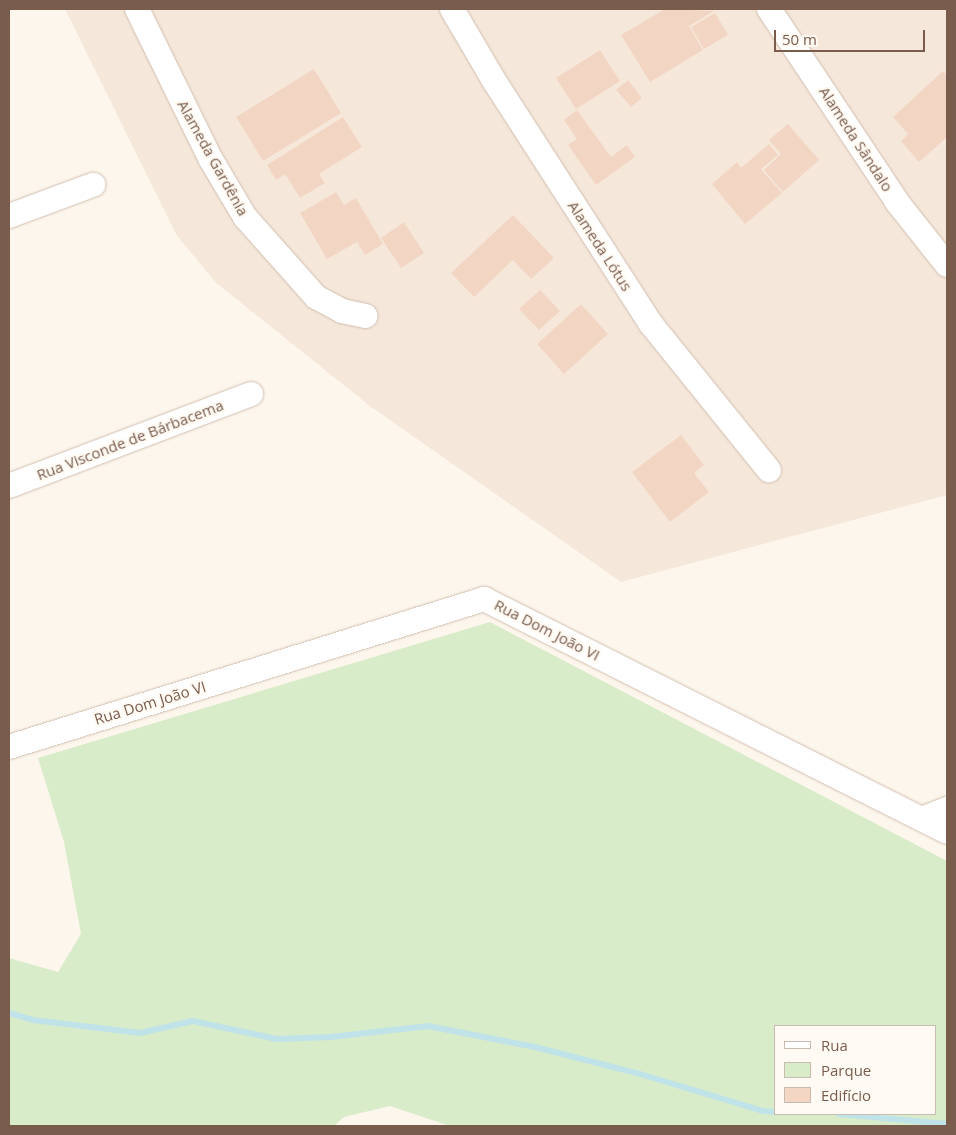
<!DOCTYPE html>
<html>
<head>
<meta charset="utf-8">
<style>
	body { margin:0 }
	#map { position:relative; width:956px; height:1135px; overflow:hidden; background:#fdf6ec; font-family:"Open Sans",sans-serif }
	div>[style] { position:absolute }
	.residential>* { inset:0; background:#f5e8da }
	.green>* { inset:0; background:#d8ecc9 }
	.stream>* { height:6px; margin:-3px; padding:0 3px; transform-origin:3px; border-radius:3px; background:#bfe3e8 }
	.building>* { inset:0; background:#f3d5c3 }
	.roads { filter:drop-shadow(0 0 1px #d1beb0) drop-shadow(0 0 1px #d1beb0) }
	.minor>* { height:24px; margin:-12px; padding:0 12px; transform-origin:12px; border-radius:12px; background:#fff }
	span { translate:-50% -50%; white-space:nowrap; text-align:center; line-height:1.15; -webkit-text-stroke:4.5px #fffaf3; paint-order:stroke }
	.street-label { font-size:15px; color:#7a5c4d }
	.frame { position:absolute; inset:0; border:10px solid #7a5c4d; pointer-events:none }
	.legend { position:absolute; left:774px; top:1025px; width:162px; height:90px; box-sizing:border-box; background:#fffaf3; border:1px solid #cabbb1; margin:0; padding:6px 9px; list-style:none; font-size:15px; color:#7a5c4d }
	.legend li { display:flex; align-items:center; gap:10px; height:25px }
	.legend b { width:25px; border:1px solid #cabbb1 }
	.scale { position:absolute; left:774px; top:30px; width:151px; height:22px; box-sizing:border-box; border:2px solid #7a5c4d; border-top:0; padding-left:6px; font-size:15px; line-height:18px; white-space:nowrap; color:#7a5c4d; -webkit-text-stroke:4px #fffaf3; paint-order:stroke }
</style>
</head>
<body>
<div id="map">
	<div class="residential">
		<div style="clip-path:polygon(65px 9px,947px 9px,947px 495px,621px 582px,370px 406px,215px 282px,176px 234px)"></div>
	</div>
	<div class="green">
		<div style="clip-path:polygon(evenodd,490px 622px,947px 861px,947px 1126px,450px 1126px,390px 1106px,344px 1117px,334px 1126px,9px 1126px,9px 958px,58px 972px,81px 934px,64px 842px,38px 758px,490px 622px,775px 1026px,935px 1026px,935px 1114px,775px 1114px,775px 1026px)"></div>
	</div>
	<div class="stream">
		<div style="left:9px;top:1013px;width:25px;rotate:16deg"></div>
		<div style="left:33px;top:1020px;width:108px;rotate:6.9deg"></div>
		<div style="left:140px;top:1033px;width:54px;rotate:-12.8deg"></div>
		<div style="left:193px;top:1021px;width:85px;rotate:12.2deg"></div>
		<div style="left:276px;top:1039px;width:55px;rotate:-2.1deg"></div>
		<div style="left:331px;top:1037px;width:98px;rotate:-6.5deg"></div>
		<div style="left:428px;top:1026px;width:109px;rotate:11.1deg"></div>
		<div style="left:535px;top:1047px;width:108px;rotate:14.4deg"></div>
		<div style="left:640px;top:1074px;width:128px;rotate:16.7deg"></div>
		<div style="left:763px;top:1111px;width:12px;rotate:5deg"></div>
		<div style="left:839px;top:1114px;width:108px;rotate:5.3deg"></div>
	</div>
	<div class="building">
		<div style="clip-path:polygon(665px 9px,714px 11px,689px 26px,703px 50px,650px 82px,621px 35px)"></div>
		<div style="clip-path:polygon(715px 13px,728px 35px,704px 49px,691px 27px)"></div>
		<div style="clip-path:polygon(600px 50px,620px 81px,576px 109px,556px 78px)"></div>
		<div style="clip-path:polygon(314px 69px,341px 113px,263px 161px,236px 117px)"></div>
		<div style="clip-path:polygon(943px 71px,947px 75px,947px 137px,919px 162px,901px 141px,908px 134px,893px 117px)"></div>
		<div style="clip-path:polygon(628px 80px,642px 98px,631px 107px,616px 90px)"></div>
		<div style="clip-path:polygon(577px 110px,611px 157px,627px 145px,635px 157px,596px 185px,568px 145px,577px 139px,564px 120px)"></div>
		<div style="clip-path:polygon(343px 117px,362px 147px,319px 174px,325px 183px,300px 198px,285px 174px,276px 180px,267px 165px)"></div>
		<div style="clip-path:polygon(788px 124px,819px 160px,783px 192px,764px 170px,781px 154px,769px 140px)"></div>
		<div style="clip-path:polygon(769px 144px,778px 155px,761px 169px,782px 193px,745px 224px,712px 184px,737px 162px,741px 168px)"></div>
		<div style="clip-path:polygon(336px 192px,344px 205px,356px 198px,383px 244px,365px 255px,357px 242px,327px 259px,300px 213px)"></div>
		<div style="clip-path:polygon(513px 215px,554px 258px,531px 279px,513px 260px,474px 297px,451px 273px)"></div>
		<div style="clip-path:polygon(404px 222px,424px 253px,401px 268px,381px 238px)"></div>
		<div style="clip-path:polygon(540px 290px,560px 311px,539px 330px,519px 309px)"></div>
		<div style="clip-path:polygon(581px 304px,608px 334px,564px 374px,537px 344px)"></div>
		<div style="clip-path:polygon(681px 435px,704px 465px,694px 473px,709px 492px,670px 522px,632px 472px)"></div>
	</div>
	<div class="roads">
		<div class="minor">
			<div style="left:137px;top:9px;width:166px;rotate:63.9deg"></div>
			<div style="left:210px;top:158px;width:69px;rotate:59.3deg"></div>
			<div style="left:245px;top:217px;width:107px;rotate:48.4deg"></div>
			<div style="left:316px;top:297px;width:30px;rotate:28deg"></div>
			<div style="left:342px;top:311px;width:24px;rotate:12deg"></div>
			<div style="left:452px;top:9px;width:81px;rotate:59.6deg"></div>
			<div style="left:493px;top:79px;width:292px;rotate:57.2deg"></div>
			<div style="left:651px;top:324px;width:188px;rotate:51.1deg"></div>
			<div style="left:769px;top:9px;width:232px;rotate:56.4deg"></div>
			<div style="left:897px;top:202px;width:80px;rotate:51.6deg"></div>
			<div style="left:9px;top:216px;width:90px;rotate:-20.3deg"></div>
			<div style="left:9px;top:486px;width:259px;rotate:-20.8deg"></div>
			<div style="left:9px;top:747px;width:498px;rotate:-17.3deg"></div>
			<div style="left:484px;top:599px;width:518px;rotate:26.71deg"></div>
			<div style="left:922px;top:819px;width:27px;rotate:-22deg"></div>
		</div>
	</div>
	<div class="street-label">
		<span style="left:856px;top:139px;rotate:57deg">Alameda Sândalo</span>
		<span style="left:213px;top:158px;rotate:61deg">Alameda Gardênia</span>
		<span style="left:600px;top:246px;rotate:57deg">Alameda Lótus</span>
		<span style="left:130px;top:440px;rotate:-21deg">Rua Visconde de Bárbacema</span>
		<span style="left:547px;top:630px;rotate:27deg">Rua Dom João VI</span>
		<span style="left:150px;top:703px;rotate:-17deg">Rua Dom João VI</span>
	</div>
	<div class="frame"></div>
	<ul class="legend">
	<li><b style="height:6px;background:#fff"></b>Rua</li>
	<li><b style="height:14px;background:#d8ecc9"></b>Parque</li>
	<li><b style="height:14px;background:#f3d5c3"></b>Edifício</li>
	</ul>
	<div class="scale">50 m</div>
</div>
</body>
</html>
